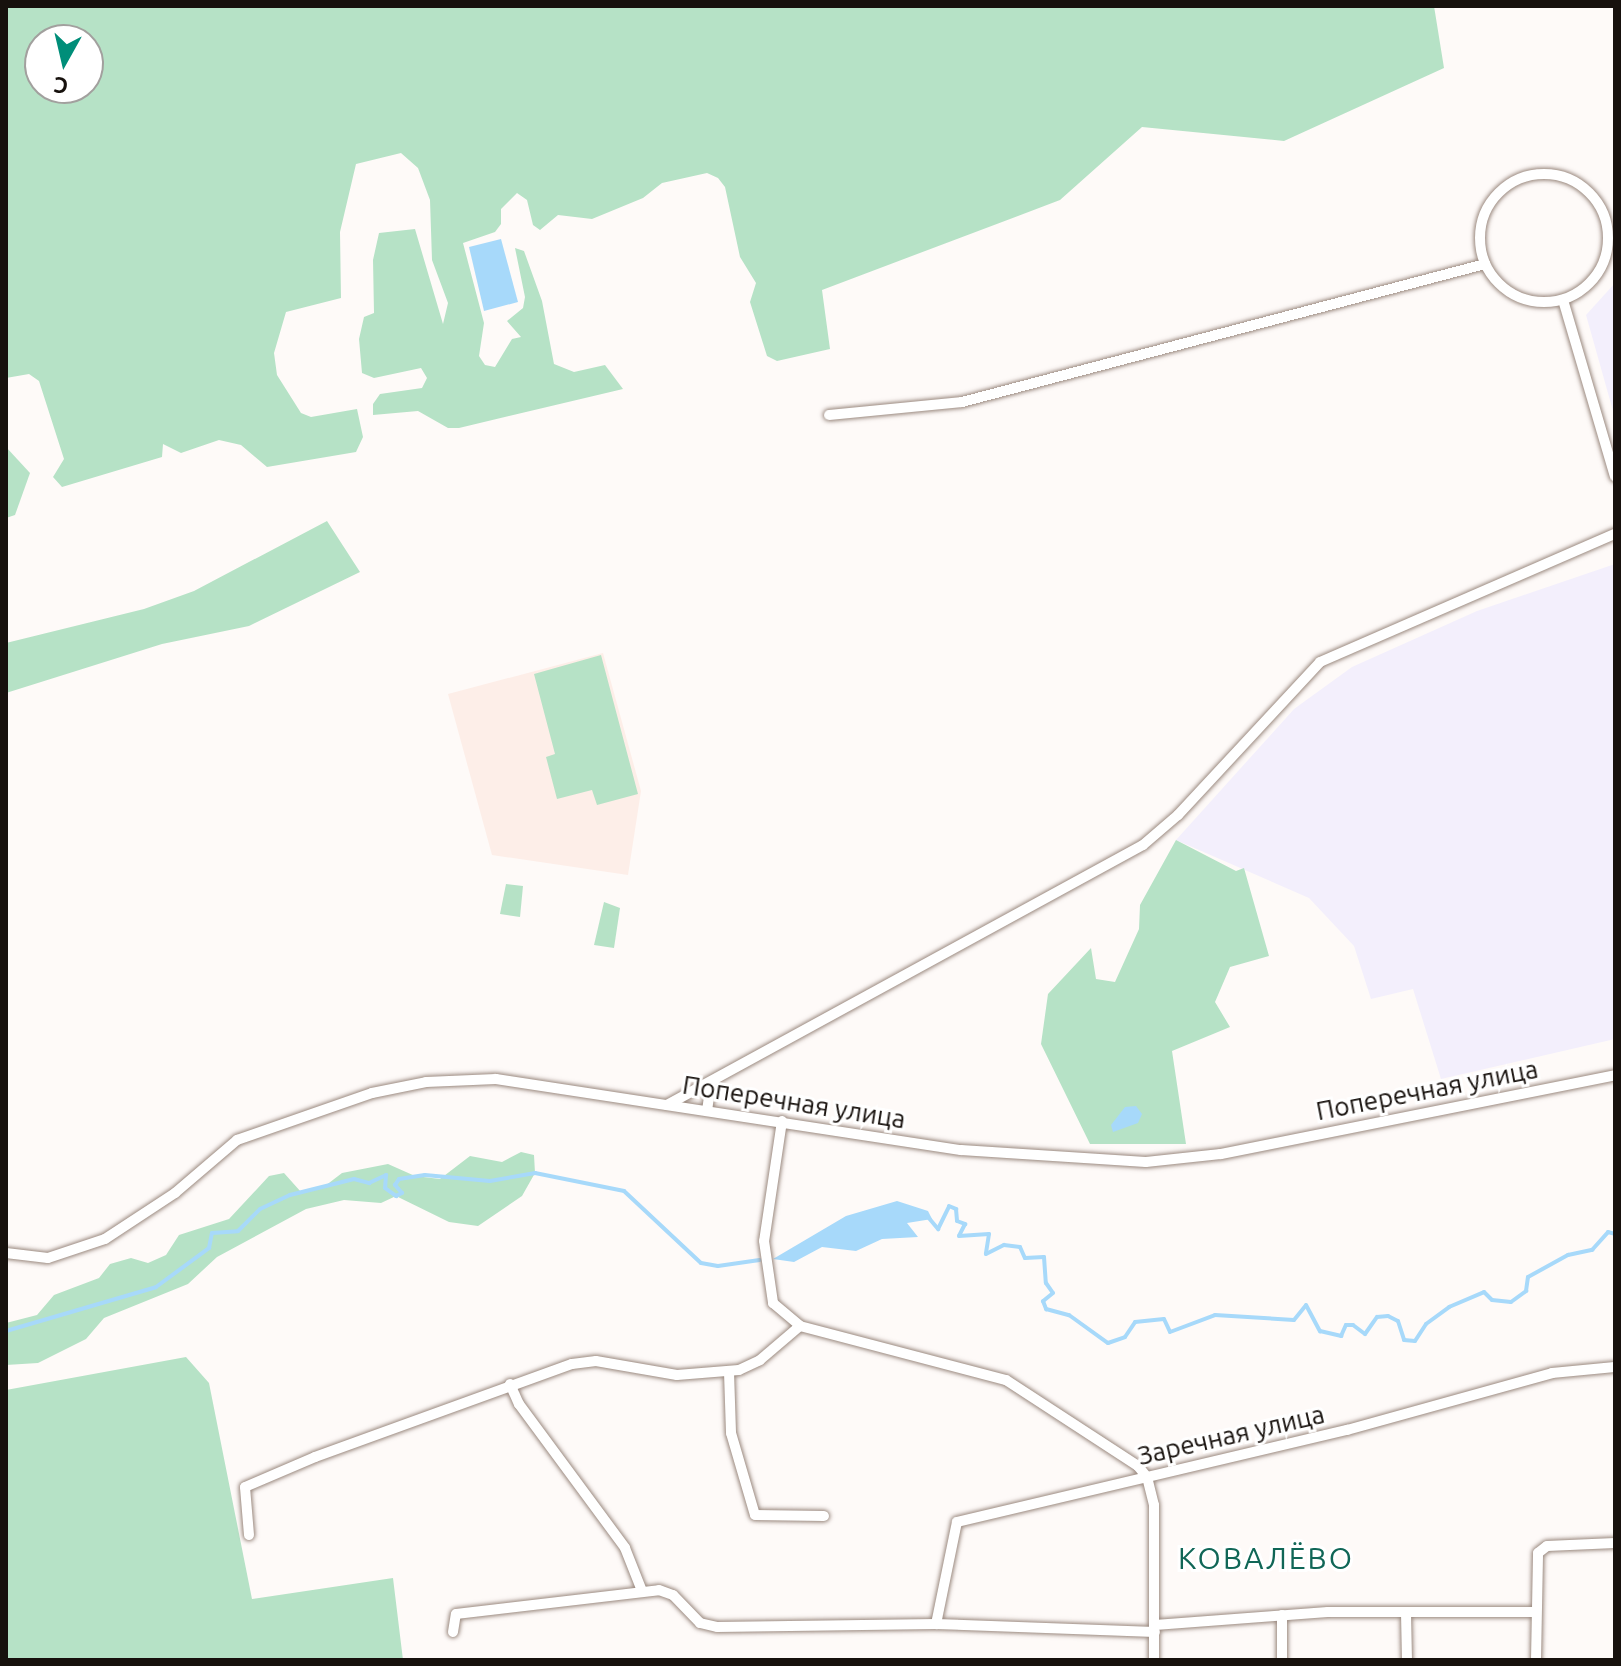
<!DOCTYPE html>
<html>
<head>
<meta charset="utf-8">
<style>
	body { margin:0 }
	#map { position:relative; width:1621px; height:1666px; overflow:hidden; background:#fefaf8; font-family:Ubuntu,sans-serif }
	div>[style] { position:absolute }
	.industrial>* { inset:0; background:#f3effc }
	.education>* { inset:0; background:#fdeee8 }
	.green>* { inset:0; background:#b6e2c6 }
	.water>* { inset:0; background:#a7d9fa }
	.stream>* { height:4px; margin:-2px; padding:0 2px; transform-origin:2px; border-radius:2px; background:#a7d9fa }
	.roads { filter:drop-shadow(0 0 2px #9b8a80) drop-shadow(0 0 2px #9b8a80) }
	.street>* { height:10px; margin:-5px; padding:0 5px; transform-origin:5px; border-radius:5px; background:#fff }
	.street>.ring { margin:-5px; padding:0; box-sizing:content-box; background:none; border:10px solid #fff; border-radius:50% }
	span { translate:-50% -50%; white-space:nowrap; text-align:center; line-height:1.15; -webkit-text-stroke:6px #fff; paint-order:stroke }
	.street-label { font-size:26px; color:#17110d }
	.quarter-label { font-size:30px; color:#106656; letter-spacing:2px }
	.frame { position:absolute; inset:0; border:8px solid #17110d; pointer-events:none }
	.north { position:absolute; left:24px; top:24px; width:80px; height:80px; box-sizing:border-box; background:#fff; border:2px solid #a2a09e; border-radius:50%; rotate:188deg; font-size:22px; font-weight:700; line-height:32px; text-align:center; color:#17110d }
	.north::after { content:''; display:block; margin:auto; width:28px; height:36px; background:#008e79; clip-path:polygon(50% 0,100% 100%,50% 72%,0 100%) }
</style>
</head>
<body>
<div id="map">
	<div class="industrial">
		<div style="clip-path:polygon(1615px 283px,1615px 418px,1586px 315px)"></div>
		<div style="clip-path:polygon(1615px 564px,1615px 1039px,1441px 1079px,1413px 989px,1371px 999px,1354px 946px,1309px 898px,1176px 840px,1294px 709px,1352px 667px,1477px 611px)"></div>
	</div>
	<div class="education">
		<div style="clip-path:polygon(603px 653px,641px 791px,628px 875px,492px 855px,448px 694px)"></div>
	</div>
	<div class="green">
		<div style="clip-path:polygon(evenodd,6px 6px,1434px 6px,1444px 68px,1284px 141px,1142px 127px,1060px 200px,822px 290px,830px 349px,777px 361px,767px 356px,750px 302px,756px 283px,740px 257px,725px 187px,718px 178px,707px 173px,662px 183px,643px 198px,592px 219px,558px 215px,540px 230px,533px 225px,527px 200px,517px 193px,501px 209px,501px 224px,495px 232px,463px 243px,484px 323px,479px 356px,485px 365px,495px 367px,512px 339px,521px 337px,507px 321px,523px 308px,525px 297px,515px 248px,524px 251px,542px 301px,554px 364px,574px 372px,605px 365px,623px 389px,459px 428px,448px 428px,418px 411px,373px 415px,373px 404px,380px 394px,422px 388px,427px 378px,421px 368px,374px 378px,362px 373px,359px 339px,364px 317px,374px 313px,373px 260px,379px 233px,415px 229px,443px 324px,448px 303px,432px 260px,430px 200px,418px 168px,401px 153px,356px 164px,340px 232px,341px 298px,286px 312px,274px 353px,277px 375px,301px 413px,311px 417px,357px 409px,363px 437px,356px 452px,267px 467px,241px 445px,219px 440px,181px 453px,163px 444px,162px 457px,62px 487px,53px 477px,64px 459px,39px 381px,29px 374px,6px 378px,6px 6px,88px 40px,88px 88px,40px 88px,40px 40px,88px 40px)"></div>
		<div style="clip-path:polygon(6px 447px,30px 473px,15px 515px,6px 518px)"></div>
		<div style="clip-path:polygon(327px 521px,360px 572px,249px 626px,162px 644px,6px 693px,6px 643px,144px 609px,194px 591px)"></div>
		<div style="clip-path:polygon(601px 655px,638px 794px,597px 805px,592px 790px,557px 799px,546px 757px,555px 754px,534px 674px)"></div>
		<div style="clip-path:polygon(1176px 840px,1236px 871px,1244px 868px,1269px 956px,1230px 967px,1215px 1002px,1230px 1027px,1172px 1051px,1186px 1144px,1090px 1144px,1041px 1044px,1048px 994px,1091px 948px,1096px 979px,1115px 982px,1139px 929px,1140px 905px)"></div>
		<div style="clip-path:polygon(506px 884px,523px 886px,520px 917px,500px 914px)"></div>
		<div style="clip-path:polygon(604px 902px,620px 908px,614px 948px,594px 945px)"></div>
		<div style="clip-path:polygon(521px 1152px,534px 1155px,535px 1173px,522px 1196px,478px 1226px,449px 1222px,396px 1196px,381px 1203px,344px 1200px,306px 1209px,217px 1257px,188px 1284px,104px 1318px,86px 1339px,38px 1363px,6px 1365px,6px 1323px,37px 1315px,54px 1295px,99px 1278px,110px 1264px,131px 1258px,148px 1263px,166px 1255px,179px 1235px,229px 1219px,269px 1176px,284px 1173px,301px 1192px,325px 1186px,342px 1173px,388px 1164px,415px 1176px,440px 1179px,470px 1156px,502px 1162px)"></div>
		<div style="clip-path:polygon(186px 1357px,209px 1383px,252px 1599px,393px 1578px,403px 1660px,6px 1660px,6px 1390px)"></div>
	</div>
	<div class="water">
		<div style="clip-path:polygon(501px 239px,518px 302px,484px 311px,469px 247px)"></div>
		<div style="clip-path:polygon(1136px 1106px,1142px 1114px,1138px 1123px,1113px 1132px,1111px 1125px,1125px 1107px)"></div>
		<div style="clip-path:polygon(897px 1201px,928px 1211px,932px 1219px,907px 1223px,918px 1237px,882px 1239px,856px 1251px,822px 1247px,794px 1262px,773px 1259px,846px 1216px)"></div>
	</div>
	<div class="stream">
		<div style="left:928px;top:1217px;width:16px;rotate:50deg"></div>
		<div style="left:938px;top:1229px;width:25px;rotate:-64deg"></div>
		<div style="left:949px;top:1206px;width:8px;rotate:23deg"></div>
		<div style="left:956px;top:1209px;width:12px;rotate:85deg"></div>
		<div style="left:957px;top:1221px;width:9px;rotate:21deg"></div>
		<div style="left:965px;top:1224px;width:13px;rotate:117deg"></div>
		<div style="left:959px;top:1236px;width:30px;rotate:-4deg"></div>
		<div style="left:989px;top:1234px;width:20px;rotate:99deg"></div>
		<div style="left:986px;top:1254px;width:20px;rotate:-27deg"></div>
		<div style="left:1004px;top:1245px;width:16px;rotate:7deg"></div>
		<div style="left:1020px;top:1247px;width:12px;rotate:66deg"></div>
		<div style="left:1025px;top:1258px;width:19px;rotate:-3deg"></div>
		<div style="left:1044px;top:1257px;width:26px;rotate:86deg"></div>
		<div style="left:1046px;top:1283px;width:12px;rotate:55deg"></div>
		<div style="left:1053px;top:1293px;width:13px;rotate:141deg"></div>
		<div style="left:1043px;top:1301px;width:9px;rotate:69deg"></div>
		<div style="left:1046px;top:1309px;width:24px;rotate:15deg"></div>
		<div style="left:1069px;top:1315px;width:48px;rotate:35.7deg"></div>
		<div style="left:1108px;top:1343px;width:18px;rotate:-19deg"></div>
		<div style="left:1125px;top:1337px;width:18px;rotate:-56deg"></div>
		<div style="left:1135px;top:1322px;width:29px;rotate:-6deg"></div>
		<div style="left:1164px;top:1319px;width:14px;rotate:65deg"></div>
		<div style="left:1170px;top:1332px;width:48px;rotate:-20.7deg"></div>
		<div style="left:1215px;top:1315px;width:79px;rotate:3.6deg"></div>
		<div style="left:1294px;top:1320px;width:19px;rotate:-51deg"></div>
		<div style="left:1306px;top:1305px;width:30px;rotate:62deg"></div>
		<div style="left:1320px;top:1331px;width:22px;rotate:13deg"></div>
		<div style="left:1341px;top:1336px;width:12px;rotate:-66deg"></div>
		<div style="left:1346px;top:1325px;width:7px"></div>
		<div style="left:1353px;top:1325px;width:15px;rotate:37deg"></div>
		<div style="left:1365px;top:1334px;width:21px;rotate:-55deg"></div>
		<div style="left:1377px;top:1317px;width:11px;rotate:-5deg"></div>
		<div style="left:1388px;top:1316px;width:11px;rotate:27deg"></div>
		<div style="left:1398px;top:1321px;width:20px;rotate:72deg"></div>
		<div style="left:1404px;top:1340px;width:11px;rotate:5deg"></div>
		<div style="left:1415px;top:1341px;width:20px;rotate:-57deg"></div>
		<div style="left:1426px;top:1324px;width:29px;rotate:-36deg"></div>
		<div style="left:1449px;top:1307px;width:38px;rotate:-23deg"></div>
		<div style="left:1484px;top:1292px;width:11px;rotate:45deg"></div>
		<div style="left:1492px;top:1300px;width:19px;rotate:6deg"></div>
		<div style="left:1511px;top:1302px;width:19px;rotate:-36deg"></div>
		<div style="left:1526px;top:1291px;width:14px;rotate:-82deg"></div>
		<div style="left:1528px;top:1277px;width:46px;rotate:-28.8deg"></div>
		<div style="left:1568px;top:1255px;width:25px;rotate:-12deg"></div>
		<div style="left:1592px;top:1250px;width:24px;rotate:-48deg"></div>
		<div style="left:1608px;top:1232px;width:7px;rotate:16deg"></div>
		<div style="left:6px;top:1331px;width:156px;rotate:-16.3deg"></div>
		<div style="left:156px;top:1287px;width:66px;rotate:-36.3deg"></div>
		<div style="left:209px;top:1248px;width:15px;rotate:-79deg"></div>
		<div style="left:212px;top:1233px;width:26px;rotate:-4deg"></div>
		<div style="left:238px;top:1231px;width:31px;rotate:-45deg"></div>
		<div style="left:260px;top:1209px;width:33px;rotate:-25deg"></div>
		<div style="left:290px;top:1195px;width:66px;rotate:-14deg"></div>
		<div style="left:354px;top:1179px;width:16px;rotate:15deg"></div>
		<div style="left:369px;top:1183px;width:19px;rotate:-25deg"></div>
		<div style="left:386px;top:1175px;width:13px;rotate:94deg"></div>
		<div style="left:385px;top:1188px;width:14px;rotate:36deg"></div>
		<div style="left:396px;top:1196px;width:7px;rotate:-27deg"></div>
		<div style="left:402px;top:1193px;width:11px;rotate:-131deg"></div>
		<div style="left:395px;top:1185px;width:7px;rotate:-56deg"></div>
		<div style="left:399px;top:1179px;width:26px;rotate:-9deg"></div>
		<div style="left:425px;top:1175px;width:65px;rotate:5.3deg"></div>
		<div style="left:490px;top:1181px;width:46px;rotate:-10.1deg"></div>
		<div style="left:535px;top:1173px;width:91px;rotate:11.4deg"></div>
		<div style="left:624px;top:1191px;width:105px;rotate:43.1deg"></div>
		<div style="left:701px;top:1263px;width:17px;rotate:10deg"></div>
		<div style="left:718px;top:1266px;width:42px;rotate:-8.1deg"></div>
	</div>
	<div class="roads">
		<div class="street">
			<div class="ring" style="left:1480px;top:174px;width:118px;height:118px"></div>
			<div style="left:1563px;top:300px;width:184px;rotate:73.6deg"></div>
			<div style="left:829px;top:415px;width:134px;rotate:-5.6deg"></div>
			<div style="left:962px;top:402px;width:541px;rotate:-14.78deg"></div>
			<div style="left:667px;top:1105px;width:542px;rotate:-28.64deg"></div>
			<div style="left:1143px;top:845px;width:46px;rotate:-40.6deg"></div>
			<div style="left:1178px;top:815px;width:209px;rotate:-47.1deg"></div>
			<div style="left:1320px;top:662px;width:322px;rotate:-23.5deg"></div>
			<div style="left:707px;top:1111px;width:29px;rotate:-82deg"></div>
			<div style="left:782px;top:1121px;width:121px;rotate:98.5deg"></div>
			<div style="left:764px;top:1241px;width:63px;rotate:81.7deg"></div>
			<div style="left:773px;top:1303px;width:35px;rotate:40deg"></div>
			<div style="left:800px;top:1326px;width:213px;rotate:14.7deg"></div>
			<div style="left:1006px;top:1380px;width:158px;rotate:33.1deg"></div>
			<div style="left:1138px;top:1466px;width:14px;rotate:51deg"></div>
			<div style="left:1147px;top:1477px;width:29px;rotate:76deg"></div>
			<div style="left:1154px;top:1505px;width:155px;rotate:90deg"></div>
			<div style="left:6px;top:1253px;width:42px;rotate:6.8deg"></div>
			<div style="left:48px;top:1258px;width:60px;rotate:-18.4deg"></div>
			<div style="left:105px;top:1239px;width:84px;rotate:-33.3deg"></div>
			<div style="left:175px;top:1193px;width:82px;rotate:-40.5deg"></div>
			<div style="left:237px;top:1140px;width:143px;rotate:-19.2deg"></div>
			<div style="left:372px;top:1093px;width:55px;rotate:-11.5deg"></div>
			<div style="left:426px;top:1082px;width:70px;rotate:-2.5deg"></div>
			<div style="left:496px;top:1079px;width:470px;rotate:8.7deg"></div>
			<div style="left:961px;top:1150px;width:185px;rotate:3.7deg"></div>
			<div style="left:1146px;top:1162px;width:75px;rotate:-6.1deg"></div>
			<div style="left:1221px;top:1154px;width:402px;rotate:-11.3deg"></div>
			<div style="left:729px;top:1372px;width:61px;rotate:88.1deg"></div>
			<div style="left:731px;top:1433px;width:85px;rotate:73.7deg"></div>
			<div style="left:755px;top:1515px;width:69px;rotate:0.8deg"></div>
			<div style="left:510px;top:1384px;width:22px;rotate:66deg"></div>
			<div style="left:519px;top:1404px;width:179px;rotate:53.6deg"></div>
			<div style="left:625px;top:1548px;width:46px;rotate:68.4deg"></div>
			<div style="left:249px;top:1535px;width:48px;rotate:-94.8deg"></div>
			<div style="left:245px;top:1487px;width:76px;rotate:-23.2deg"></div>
			<div style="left:315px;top:1457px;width:273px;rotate:-19.9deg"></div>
			<div style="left:572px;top:1364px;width:24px;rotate:-7deg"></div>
			<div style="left:596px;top:1361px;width:82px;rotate:9.8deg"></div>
			<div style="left:677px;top:1375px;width:62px;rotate:-4.6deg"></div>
			<div style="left:739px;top:1370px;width:23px;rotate:-25deg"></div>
			<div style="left:760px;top:1360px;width:52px;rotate:-40.4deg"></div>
			<div style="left:1406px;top:1613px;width:47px;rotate:88.8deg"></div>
			<div style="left:1282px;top:1615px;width:45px;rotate:90deg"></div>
			<div style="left:936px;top:1624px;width:104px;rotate:-78.4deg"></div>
			<div style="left:957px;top:1522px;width:401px;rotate:-13.3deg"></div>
			<div style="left:1347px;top:1430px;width:213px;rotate:-15.5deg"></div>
			<div style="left:1552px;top:1373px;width:63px;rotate:-5.4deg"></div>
			<div style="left:1155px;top:1625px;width:173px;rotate:-4.3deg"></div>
			<div style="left:1328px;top:1612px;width:207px"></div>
			<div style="left:453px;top:1632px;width:18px;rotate:-81deg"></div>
			<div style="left:456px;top:1614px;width:204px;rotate:-6.7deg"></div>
			<div style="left:659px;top:1590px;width:15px;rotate:20deg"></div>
			<div style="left:673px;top:1595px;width:39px;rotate:46deg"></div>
			<div style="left:700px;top:1623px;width:17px;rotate:13deg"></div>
			<div style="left:717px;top:1627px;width:219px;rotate:-0.8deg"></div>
			<div style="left:936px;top:1624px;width:219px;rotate:2.1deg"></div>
			<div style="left:1536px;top:1660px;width:107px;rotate:-88.9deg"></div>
			<div style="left:1538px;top:1553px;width:11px;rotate:-38deg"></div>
			<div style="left:1547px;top:1546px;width:68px;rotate:-2.5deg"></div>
		</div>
	</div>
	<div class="street-label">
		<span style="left:1427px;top:1090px;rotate:-11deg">Поперечная улица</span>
		<span style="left:794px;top:1102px;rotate:9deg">Поперечная улица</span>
		<span style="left:1231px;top:1435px;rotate:-13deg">Заречная улица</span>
	</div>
	<div class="quarter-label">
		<span style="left:1266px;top:1558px">КОВАЛЁВО</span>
	</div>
	<div class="frame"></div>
	<div class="north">С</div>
</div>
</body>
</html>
